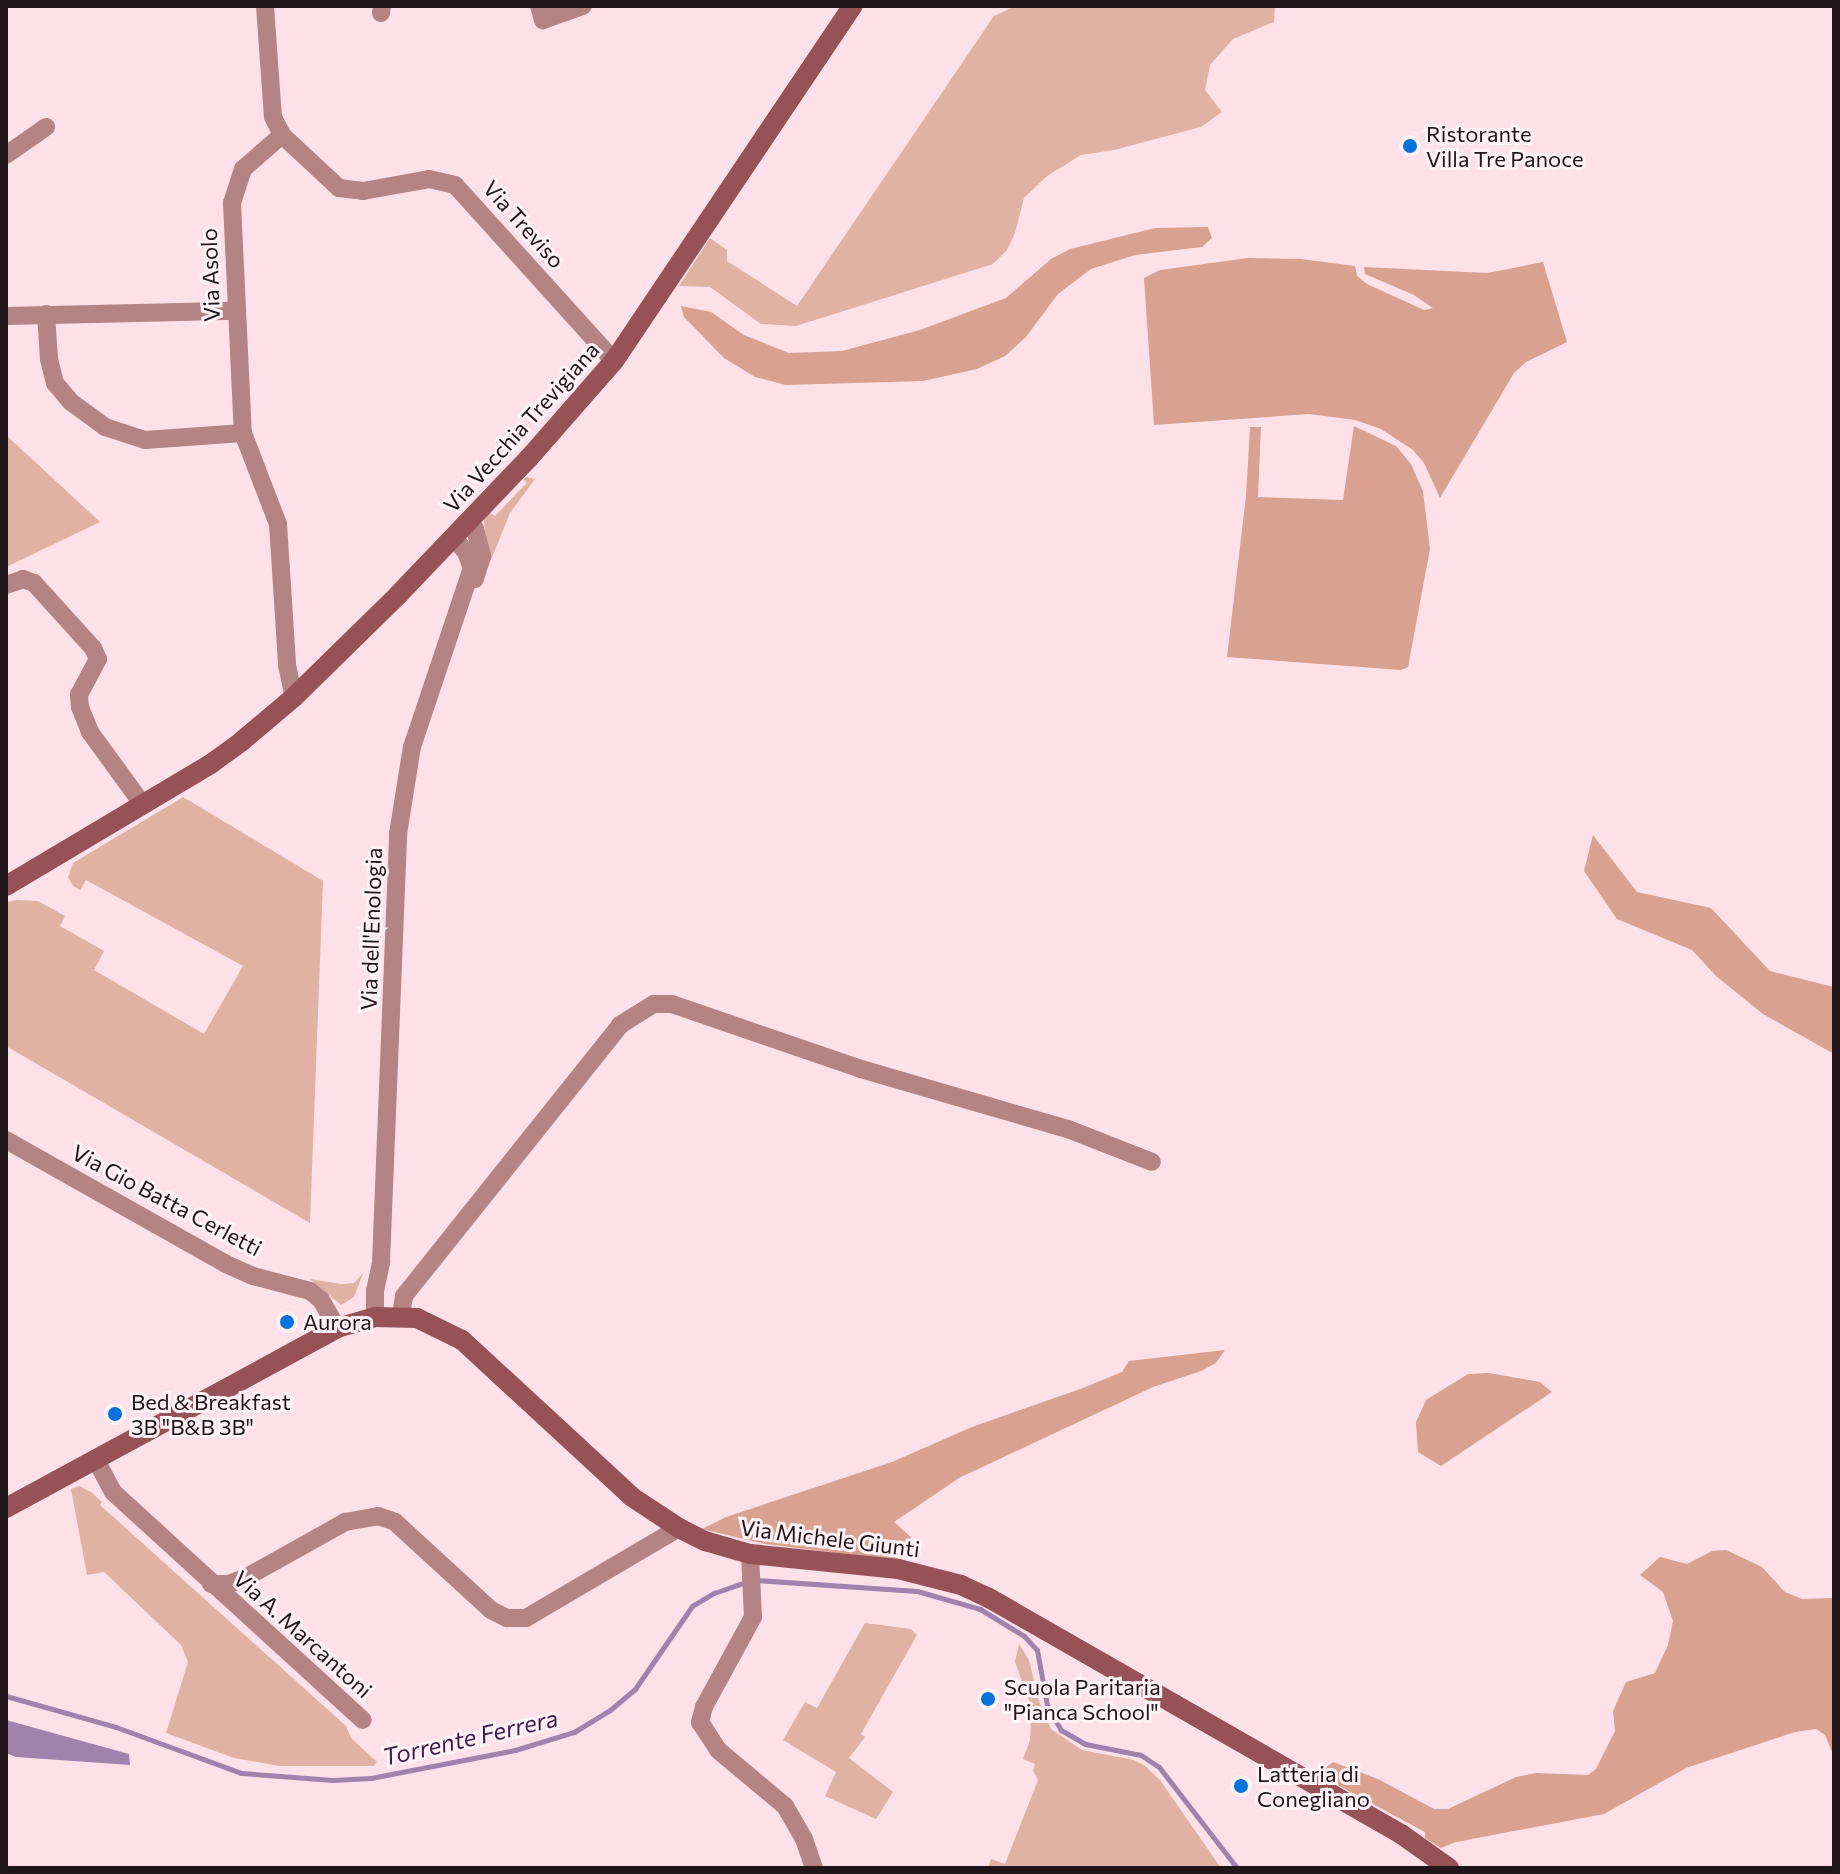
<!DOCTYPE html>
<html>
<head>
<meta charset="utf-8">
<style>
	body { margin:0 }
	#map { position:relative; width:1840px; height:1874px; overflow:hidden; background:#fee0e9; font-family:Commissioner,sans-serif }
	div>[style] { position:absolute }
	.green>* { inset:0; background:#dfb2a4 }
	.forest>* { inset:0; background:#d9a190 }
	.water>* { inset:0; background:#a082ad }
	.stream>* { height:5px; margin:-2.5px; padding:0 2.5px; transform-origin:2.5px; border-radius:2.5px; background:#a082ad }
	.street>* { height:18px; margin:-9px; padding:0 9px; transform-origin:9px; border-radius:9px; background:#b48485 }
	.secondary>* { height:20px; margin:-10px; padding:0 10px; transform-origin:10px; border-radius:10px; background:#965256 }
	.dots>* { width:22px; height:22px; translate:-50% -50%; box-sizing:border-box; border:4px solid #fff2f6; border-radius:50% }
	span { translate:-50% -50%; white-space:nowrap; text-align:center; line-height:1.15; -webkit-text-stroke:6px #fff2f6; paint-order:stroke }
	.poi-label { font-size:22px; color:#20161a }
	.left { translate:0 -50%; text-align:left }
	.street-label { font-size:22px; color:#20161a }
	.water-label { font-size:24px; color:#40194f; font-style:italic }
	.frame { position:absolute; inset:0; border:8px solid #20161a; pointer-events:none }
</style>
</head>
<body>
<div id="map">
	<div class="green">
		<div style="clip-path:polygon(1016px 6px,1275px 6px,1274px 22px,1233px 39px,1210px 65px,1205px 90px,1222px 112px,1201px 127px,1114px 150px,1081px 155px,1047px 176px,1024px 198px,1015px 233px,1007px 250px,993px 264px,796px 326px,761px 324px,710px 287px,679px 286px,710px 238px,727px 250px,727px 261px,797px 306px,994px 16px)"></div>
		<div style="clip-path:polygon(6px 435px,100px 522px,6px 567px)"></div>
		<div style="clip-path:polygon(526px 477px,535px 479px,510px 513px,488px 567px,484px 520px,490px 513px,495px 516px,527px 483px,523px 479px)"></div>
		<div style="clip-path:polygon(183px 797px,323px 881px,310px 1223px,6px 1046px,6px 902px,17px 900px,38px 901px,65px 916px,60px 926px,104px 951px,94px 970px,204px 1034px,243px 966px,86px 880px,80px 890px,73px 886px,68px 877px,73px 863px)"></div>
		<div style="clip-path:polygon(363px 1273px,354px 1297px,341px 1305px,310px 1279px,341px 1284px,354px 1283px)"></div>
		<div style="clip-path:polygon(79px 1486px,91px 1492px,102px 1502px,100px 1505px,346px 1726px,351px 1738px,377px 1762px,373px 1766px,280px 1766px,234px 1758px,166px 1733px,188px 1662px,181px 1645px,104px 1572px,87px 1575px,71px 1489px)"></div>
		<div style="clip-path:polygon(865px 1623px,911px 1629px,917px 1635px,861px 1734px,865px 1737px,849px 1758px,893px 1792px,876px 1819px,825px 1796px,836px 1772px,783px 1740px,805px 1702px,817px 1708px)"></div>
		<div style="clip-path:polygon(1019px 1644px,1029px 1660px,1039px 1701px,1051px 1729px,1082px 1750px,1134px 1760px,1144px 1765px,1160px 1780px,1221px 1868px,988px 1868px,991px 1859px,1005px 1864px,1038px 1780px,1033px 1770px,1035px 1764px,1023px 1759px,1030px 1740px,1031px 1721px,1035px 1716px,1015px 1662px)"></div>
	</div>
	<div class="forest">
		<div style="clip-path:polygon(1208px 227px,1212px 238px,1202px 247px,1135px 255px,1091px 269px,1058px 294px,1026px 337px,1005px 356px,977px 369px,923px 381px,786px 385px,755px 377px,724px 358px,684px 317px,681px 306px,711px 312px,744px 335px,789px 353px,842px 351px,920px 330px,1006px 298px,1051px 259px,1070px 249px,1155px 228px)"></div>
		<div style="clip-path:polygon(1248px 258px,1301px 259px,1355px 266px,1357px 276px,1367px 284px,1424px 310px,1433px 308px,1414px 295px,1365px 274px,1364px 267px,1488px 273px,1543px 262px,1567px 342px,1526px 362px,1514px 373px,1440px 498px,1424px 463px,1413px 450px,1381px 429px,1355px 420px,1309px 414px,1154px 425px,1144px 278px,1160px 270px)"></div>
		<div style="clip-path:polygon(1354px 426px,1396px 446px,1411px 464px,1423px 491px,1430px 549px,1408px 667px,1401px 670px,1227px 657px,1246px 496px,1250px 427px,1261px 427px,1258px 497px,1343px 500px)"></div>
		<div style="clip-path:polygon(1593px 835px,1637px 892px,1711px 908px,1770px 971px,1834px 987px,1834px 1054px,1763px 1014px,1716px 976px,1692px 950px,1617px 919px,1584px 871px)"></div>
		<div style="clip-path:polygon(1225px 1350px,1216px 1363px,1201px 1371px,1153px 1387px,959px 1478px,894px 1522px,913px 1539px,896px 1560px,765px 1544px,702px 1529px,726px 1517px,892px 1462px,972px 1427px,1083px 1388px,1122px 1372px,1129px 1361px)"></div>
		<div style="clip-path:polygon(1489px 1373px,1540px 1382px,1552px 1392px,1441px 1466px,1418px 1452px,1416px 1422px,1426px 1400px,1468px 1374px)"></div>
		<div style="clip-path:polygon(1726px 1550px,1762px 1567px,1785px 1592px,1802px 1599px,1834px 1598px,1834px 1757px,1825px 1735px,1816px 1729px,1795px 1732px,1686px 1768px,1604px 1814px,1456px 1842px,1441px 1848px,1425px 1838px,1425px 1832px,1317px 1774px,1333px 1762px,1378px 1779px,1434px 1809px,1448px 1809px,1516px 1777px,1536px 1773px,1588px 1775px,1596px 1769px,1615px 1731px,1613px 1711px,1626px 1682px,1655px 1673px,1668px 1645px,1673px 1621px,1663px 1592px,1640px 1575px,1660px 1557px,1687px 1564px,1712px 1551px)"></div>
	</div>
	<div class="water">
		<div style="clip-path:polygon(6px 1720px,129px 1754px,130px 1765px,16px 1757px,6px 1753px)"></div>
	</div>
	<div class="stream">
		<div style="left:756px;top:1580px;width:161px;rotate:3.9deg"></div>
		<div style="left:917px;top:1591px;width:66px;rotate:15.9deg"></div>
		<div style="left:980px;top:1609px;width:52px;rotate:31.5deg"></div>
		<div style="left:1024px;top:1636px;width:19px;rotate:47deg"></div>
		<div style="left:1037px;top:1650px;width:56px;rotate:79.7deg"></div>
		<div style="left:1047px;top:1705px;width:29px;rotate:61deg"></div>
		<div style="left:1061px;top:1730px;width:28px;rotate:30deg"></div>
		<div style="left:1085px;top:1744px;width:57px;rotate:11.1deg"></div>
		<div style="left:1141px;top:1755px;width:22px;rotate:34deg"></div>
		<div style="left:1159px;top:1767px;width:128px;rotate:52.3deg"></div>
		<div style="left:6px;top:1696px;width:114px;rotate:15.7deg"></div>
		<div style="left:116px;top:1727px;width:133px;rotate:20.2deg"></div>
		<div style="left:241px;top:1773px;width:92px;rotate:4.4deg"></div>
		<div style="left:333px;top:1780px;width:38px;rotate:-3deg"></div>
		<div style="left:371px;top:1778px;width:147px;rotate:-11deg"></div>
		<div style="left:515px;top:1750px;width:62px;rotate:-17deg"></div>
		<div style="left:574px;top:1732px;width:42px;rotate:-31.4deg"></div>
		<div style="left:610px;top:1710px;width:33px;rotate:-40deg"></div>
		<div style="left:635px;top:1689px;width:101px;rotate:-55.5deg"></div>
		<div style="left:692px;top:1606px;width:26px;rotate:-31deg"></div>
		<div style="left:714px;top:1593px;width:34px;rotate:-19deg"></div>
	</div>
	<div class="street">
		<div style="left:265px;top:6px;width:111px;rotate:85.9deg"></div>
		<div style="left:273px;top:117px;width:20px;rotate:63deg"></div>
		<div style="left:282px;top:135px;width:78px;rotate:42.9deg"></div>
		<div style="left:339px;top:188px;width:24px;rotate:7deg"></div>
		<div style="left:363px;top:191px;width:67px;rotate:-10.3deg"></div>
		<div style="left:429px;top:179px;width:27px;rotate:13deg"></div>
		<div style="left:455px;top:185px;width:237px;rotate:47.9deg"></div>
		<div style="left:539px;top:6px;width:15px;rotate:74deg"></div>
		<div style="left:543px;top:20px;width:42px;rotate:-19.3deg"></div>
		<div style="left:381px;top:13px;width:7px;rotate:-82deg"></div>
		<div style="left:282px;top:135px;width:52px;rotate:138.9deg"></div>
		<div style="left:243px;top:169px;width:36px;rotate:108deg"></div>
		<div style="left:232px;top:203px;width:230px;rotate:87.3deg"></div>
		<div style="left:243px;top:433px;width:97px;rotate:69deg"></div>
		<div style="left:278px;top:524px;width:141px;rotate:86.3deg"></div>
		<div style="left:287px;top:665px;width:33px;rotate:78deg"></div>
		<div style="left:6px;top:155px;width:49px;rotate:-35deg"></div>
		<div style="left:46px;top:314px;width:45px;rotate:86.2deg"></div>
		<div style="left:49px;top:359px;width:25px;rotate:76deg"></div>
		<div style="left:55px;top:383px;width:25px;rotate:50deg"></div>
		<div style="left:71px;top:402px;width:42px;rotate:36.3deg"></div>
		<div style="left:105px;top:427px;width:42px;rotate:18deg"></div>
		<div style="left:145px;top:440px;width:98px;rotate:-4.1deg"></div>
		<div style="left:6px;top:316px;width:229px;rotate:-1.3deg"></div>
		<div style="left:468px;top:522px;width:10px;rotate:45deg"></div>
		<div style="left:475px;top:529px;width:28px;rotate:75deg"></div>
		<div style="left:482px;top:556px;width:24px;rotate:107deg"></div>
		<div style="left:6px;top:585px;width:18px;rotate:-19deg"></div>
		<div style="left:23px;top:579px;width:12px;rotate:20deg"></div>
		<div style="left:34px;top:583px;width:88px;rotate:47.8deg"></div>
		<div style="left:93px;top:648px;width:12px;rotate:66deg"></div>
		<div style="left:98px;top:659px;width:40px;rotate:118deg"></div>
		<div style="left:79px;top:694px;width:13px;rotate:86deg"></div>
		<div style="left:80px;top:707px;width:27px;rotate:68deg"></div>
		<div style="left:90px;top:732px;width:90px;rotate:54deg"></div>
		<div style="left:6px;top:1140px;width:253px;rotate:29.4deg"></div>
		<div style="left:226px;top:1264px;width:30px;rotate:24deg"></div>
		<div style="left:253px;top:1276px;width:59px;rotate:14.7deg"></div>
		<div style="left:310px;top:1291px;width:14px;rotate:39deg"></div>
		<div style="left:321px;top:1300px;width:32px;rotate:60deg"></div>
		<div style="left:401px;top:1315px;width:19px;rotate:-81deg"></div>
		<div style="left:404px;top:1296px;width:347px;rotate:-51.4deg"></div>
		<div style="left:620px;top:1025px;width:40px;rotate:-32deg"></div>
		<div style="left:654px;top:1004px;width:18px"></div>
		<div style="left:672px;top:1004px;width:200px;rotate:19deg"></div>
		<div style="left:861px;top:1069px;width:216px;rotate:16.2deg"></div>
		<div style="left:1068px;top:1129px;width:90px;rotate:21.4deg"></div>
		<div style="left:375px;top:1317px;width:26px;rotate:-90deg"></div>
		<div style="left:375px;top:1291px;width:30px;rotate:-78deg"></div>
		<div style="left:381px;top:1262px;width:428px;rotate:-87.7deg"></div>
		<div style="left:398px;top:834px;width:88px;rotate:-80.9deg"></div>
		<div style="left:412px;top:747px;width:189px;rotate:-71.5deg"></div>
		<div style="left:472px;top:568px;width:17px;rotate:-111deg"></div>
		<div style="left:466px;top:552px;width:20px;rotate:-131deg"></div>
		<div style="left:96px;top:1460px;width:36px;rotate:62deg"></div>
		<div style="left:113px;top:1492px;width:338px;rotate:42.4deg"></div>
		<div style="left:750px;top:1554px;width:63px;rotate:87.3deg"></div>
		<div style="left:753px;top:1617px;width:102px;rotate:118.6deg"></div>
		<div style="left:704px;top:1707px;width:16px;rotate:105deg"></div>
		<div style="left:700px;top:1722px;width:33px;rotate:57deg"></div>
		<div style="left:718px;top:1750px;width:87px;rotate:39.9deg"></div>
		<div style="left:785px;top:1806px;width:38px;rotate:60deg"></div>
		<div style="left:804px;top:1839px;width:31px;rotate:71deg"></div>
		<div style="left:211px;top:1584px;width:18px"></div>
		<div style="left:229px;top:1584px;width:17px;rotate:-21deg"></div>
		<div style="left:245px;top:1578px;width:115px;rotate:-29.2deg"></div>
		<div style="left:345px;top:1522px;width:34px;rotate:-10deg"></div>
		<div style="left:378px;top:1516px;width:18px;rotate:19deg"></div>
		<div style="left:395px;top:1522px;width:130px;rotate:42.5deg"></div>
		<div style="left:491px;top:1610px;width:18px;rotate:27deg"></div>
		<div style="left:507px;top:1618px;width:19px"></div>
		<div style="left:526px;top:1618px;width:178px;rotate:-30.5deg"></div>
	</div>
	<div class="secondary">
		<div style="left:6px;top:886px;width:240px;rotate:-30.8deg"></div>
		<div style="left:212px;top:763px;width:37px;rotate:-36deg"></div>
		<div style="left:242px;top:741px;width:68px;rotate:-40.2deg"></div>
		<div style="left:294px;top:697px;width:146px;rotate:-44.4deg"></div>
		<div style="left:398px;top:595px;width:190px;rotate:-46.3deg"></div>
		<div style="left:529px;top:458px;width:129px;rotate:-48.8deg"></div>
		<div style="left:614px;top:361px;width:428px;rotate:-56.1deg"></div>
		<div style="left:6px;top:1508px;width:377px;rotate:-28.5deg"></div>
		<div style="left:337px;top:1328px;width:40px;rotate:-16deg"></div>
		<div style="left:375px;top:1317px;width:42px;rotate:1.4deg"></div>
		<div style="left:417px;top:1318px;width:50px;rotate:26.1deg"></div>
		<div style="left:462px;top:1340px;width:231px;rotate:42.7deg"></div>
		<div style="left:632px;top:1497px;width:56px;rotate:33.4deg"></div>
		<div style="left:679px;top:1528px;width:29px;rotate:27deg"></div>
		<div style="left:705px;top:1541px;width:47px;rotate:16.1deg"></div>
		<div style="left:750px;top:1554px;width:149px;rotate:5.8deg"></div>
		<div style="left:898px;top:1569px;width:65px;rotate:14.3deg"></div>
		<div style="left:961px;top:1585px;width:31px;rotate:25deg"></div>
		<div style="left:989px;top:1598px;width:475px;rotate:29.8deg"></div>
		<div style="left:1401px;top:1834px;width:59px;rotate:35.3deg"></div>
	</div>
	<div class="dots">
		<div style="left:1410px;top:146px;background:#0474db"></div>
		<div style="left:287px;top:1322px;background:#0474db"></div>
		<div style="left:115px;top:1414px;background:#0474db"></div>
		<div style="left:988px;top:1699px;background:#0474db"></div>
		<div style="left:1241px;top:1786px;background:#0474db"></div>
	</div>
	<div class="poi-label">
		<span class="left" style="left:1426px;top:146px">Ristorante<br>Villa Tre Panoce</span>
		<span class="left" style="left:303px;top:1322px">Aurora</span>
		<span class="left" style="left:131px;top:1414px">Bed &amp; Breakfast<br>3B "B&amp;B 3B"</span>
		<span class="left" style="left:1004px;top:1699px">Scuola Paritaria<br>"Pianca School"</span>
		<span class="left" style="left:1257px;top:1786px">Latteria di<br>Conegliano</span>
	</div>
	<div class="street-label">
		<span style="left:524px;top:224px;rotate:48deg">Via Treviso</span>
		<span style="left:210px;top:275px;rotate:-92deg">Via Asolo</span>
		<span style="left:521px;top:427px;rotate:-48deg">Via Vecchia Trevigiana</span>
		<span style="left:371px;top:929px;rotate:-88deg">Via dell'Enologia</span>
		<span style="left:167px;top:1200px;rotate:28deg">Via Gio Batta Cerletti</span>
		<span style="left:830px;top:1538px;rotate:7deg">Via Michele Giunti</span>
		<span style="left:303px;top:1634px;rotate:42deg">Via A. Marcantoni</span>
	</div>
	<div class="water-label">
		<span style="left:470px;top:1737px;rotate:-13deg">Torrente Ferrera</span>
	</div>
	<div class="frame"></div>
</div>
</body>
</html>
